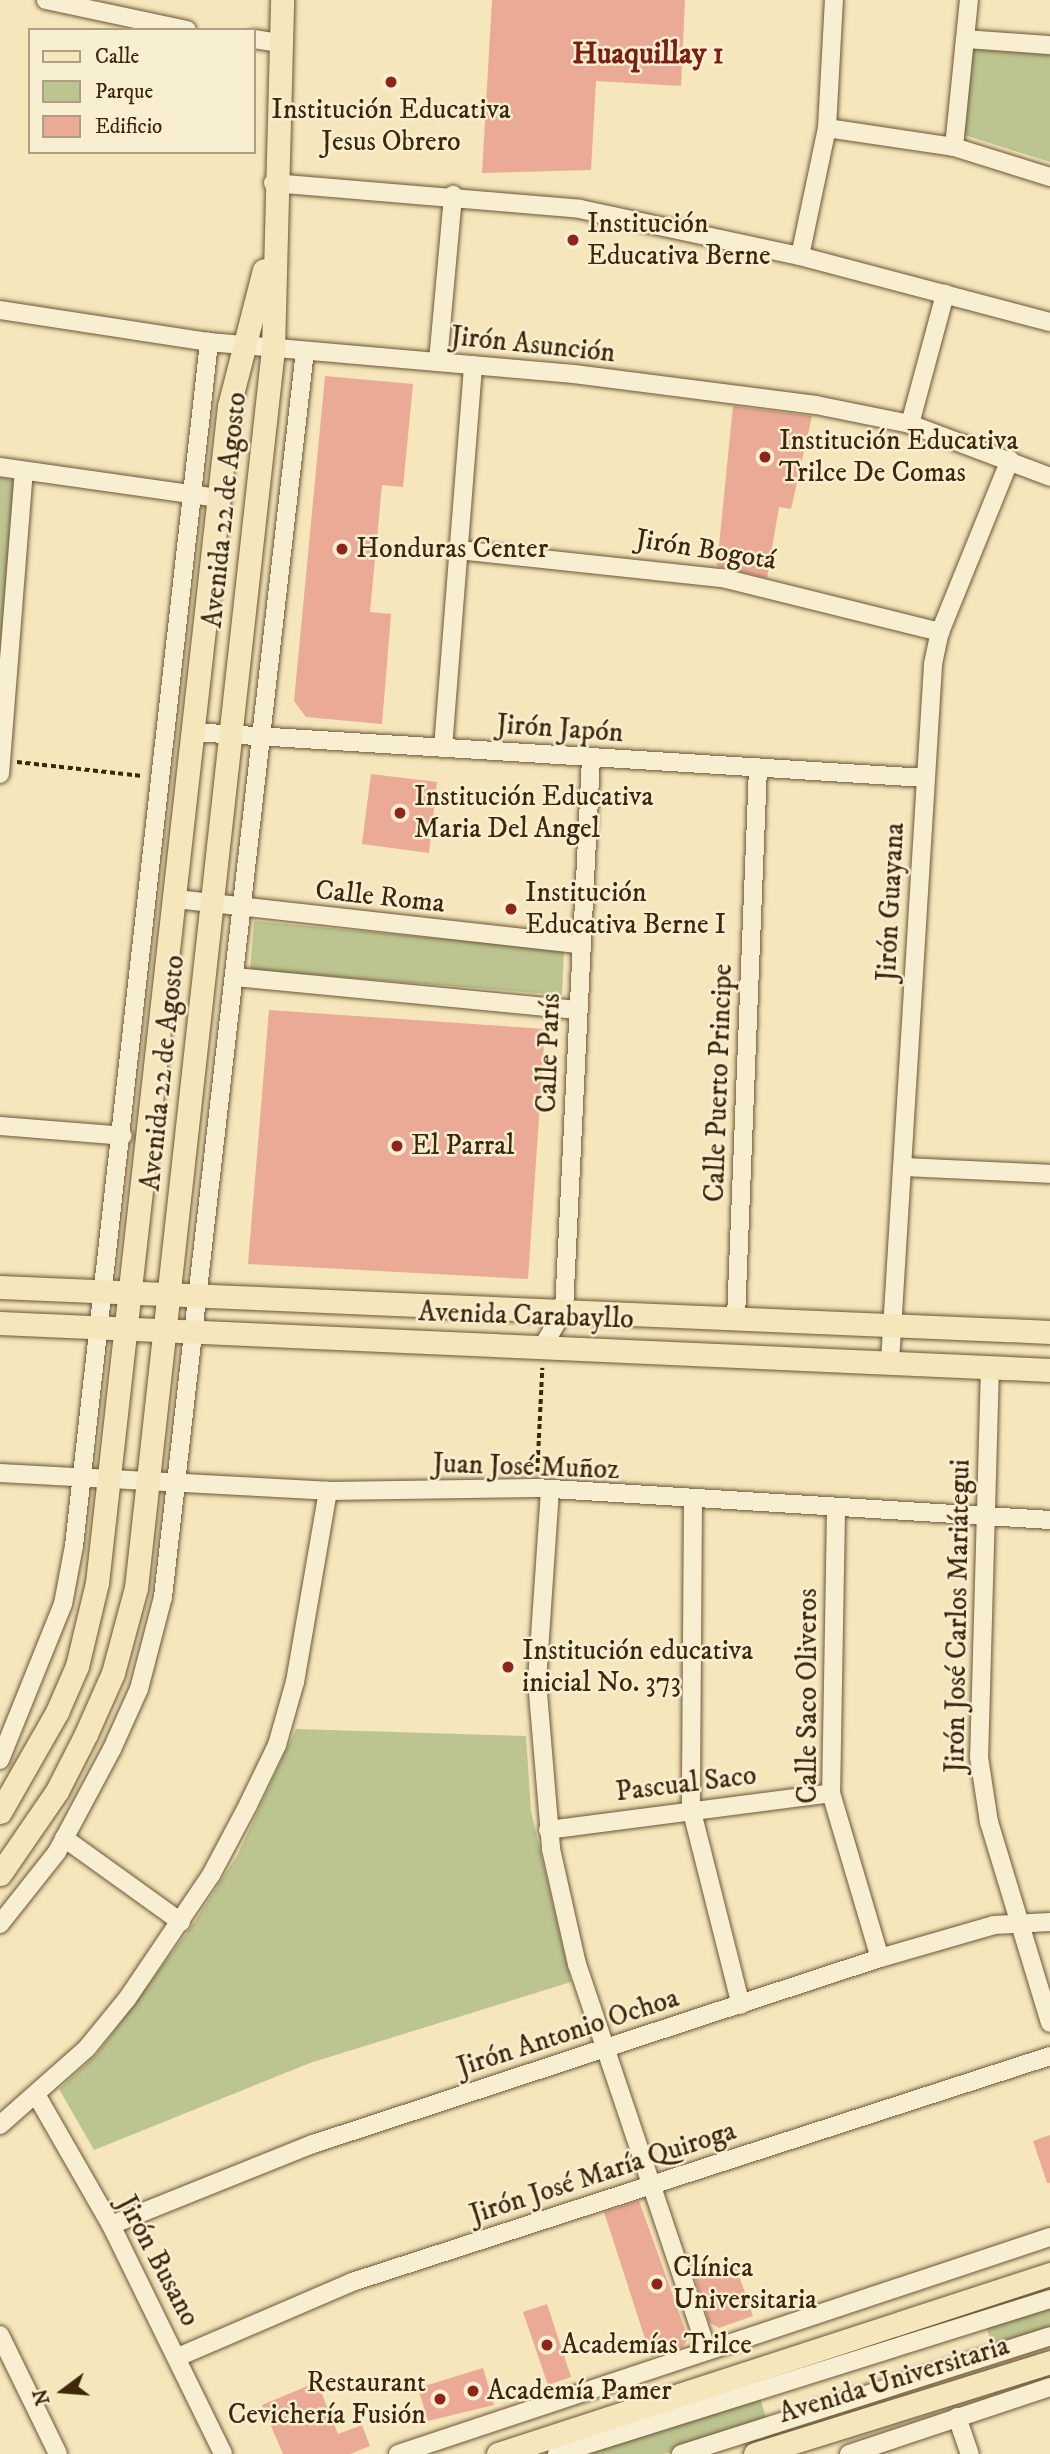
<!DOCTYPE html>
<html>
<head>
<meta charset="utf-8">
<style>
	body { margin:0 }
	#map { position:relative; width:1050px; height:2454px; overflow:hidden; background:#f5e6bb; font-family:"IM FELL DW Pica",serif }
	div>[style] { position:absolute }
	.green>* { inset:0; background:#bcc490 }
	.building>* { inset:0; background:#ebaa95 }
	.path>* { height:3.5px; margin-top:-1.75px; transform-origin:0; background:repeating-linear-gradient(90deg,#3e2609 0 5px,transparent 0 8.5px) }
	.roads { filter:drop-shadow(0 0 2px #6c5636) drop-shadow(0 0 2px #6c5636) }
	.minor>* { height:18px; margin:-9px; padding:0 9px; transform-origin:9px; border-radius:9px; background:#f8efd3 }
	.major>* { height:23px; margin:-11.5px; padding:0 11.5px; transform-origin:11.5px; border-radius:11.5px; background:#f5e6bb }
	.dots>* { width:19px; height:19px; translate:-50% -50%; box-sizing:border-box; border:4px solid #f8efd3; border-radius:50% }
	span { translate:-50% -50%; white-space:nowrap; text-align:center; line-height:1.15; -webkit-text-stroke:5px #f8efd3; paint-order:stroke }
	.poi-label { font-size:28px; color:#3e2609 }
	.left { translate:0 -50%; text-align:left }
	.right { translate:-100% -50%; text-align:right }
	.street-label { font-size:28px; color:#3e2609 }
	.neighbourhood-label { font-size:30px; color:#7a1f14; font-weight:700 }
	.legend { position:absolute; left:28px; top:28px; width:228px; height:126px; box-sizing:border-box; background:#f8efd3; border:2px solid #ae9f82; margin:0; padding:9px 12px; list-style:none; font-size:21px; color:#3e2609 }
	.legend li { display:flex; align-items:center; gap:14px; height:35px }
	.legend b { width:35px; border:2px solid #ae9f82 }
	.north { position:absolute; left:28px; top:2356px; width:70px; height:70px; -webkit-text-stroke:5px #f8efd3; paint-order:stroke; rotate:254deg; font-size:19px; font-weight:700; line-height:28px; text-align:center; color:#3e2609 }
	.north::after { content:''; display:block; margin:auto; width:24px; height:32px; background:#3e2609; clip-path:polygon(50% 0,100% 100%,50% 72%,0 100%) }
</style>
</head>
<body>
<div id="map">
	<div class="green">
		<div style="clip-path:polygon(973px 49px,1050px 55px,1050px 162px,961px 134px)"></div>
		<div style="clip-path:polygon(0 477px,12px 480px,19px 491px,0 685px)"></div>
		<div style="clip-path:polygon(254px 921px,564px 950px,562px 995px,250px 970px)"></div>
		<div style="clip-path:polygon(296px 1729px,526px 1736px,531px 1811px,571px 1982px,310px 2063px,94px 2150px,59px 2089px,98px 2053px,193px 1924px,237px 1856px)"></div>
		<div style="clip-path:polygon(1050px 2302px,1050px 2331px,993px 2350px,985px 2323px)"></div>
		<div style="clip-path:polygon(759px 2394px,767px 2421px,664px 2454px,573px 2454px)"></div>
	</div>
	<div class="building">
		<div style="clip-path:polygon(492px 0,685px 0,681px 86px,596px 81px,591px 170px,482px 173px)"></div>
		<div style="clip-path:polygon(325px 376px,413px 384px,403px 487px,382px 485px,370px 612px,391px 614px,382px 724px,306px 717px,294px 701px)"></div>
		<div style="clip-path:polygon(733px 406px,812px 416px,791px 509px,779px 507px,767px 578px,717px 566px)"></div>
		<div style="clip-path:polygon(371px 774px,437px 782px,429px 853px,362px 844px)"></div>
		<div style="clip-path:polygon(269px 1010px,545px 1029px,528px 1279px,248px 1264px)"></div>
		<div style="clip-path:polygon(1050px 2135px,1050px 2183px,1047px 2183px,1033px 2141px)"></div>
		<div style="clip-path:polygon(639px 2201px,688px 2338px,683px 2347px,651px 2357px,604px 2212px)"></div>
		<div style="clip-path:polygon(735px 2264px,753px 2316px,719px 2328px,709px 2322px,695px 2278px)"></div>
		<div style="clip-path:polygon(547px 2304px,571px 2377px,548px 2385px,523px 2312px)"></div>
		<div style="clip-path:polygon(483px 2368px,494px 2405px,428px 2421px,418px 2388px)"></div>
		<div style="clip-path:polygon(317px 2382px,338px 2434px,362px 2425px,370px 2446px,350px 2454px,283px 2454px,262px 2405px)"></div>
	</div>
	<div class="path">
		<div style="left:17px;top:762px;width:126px;rotate:6.4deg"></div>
		<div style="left:537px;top:1472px;width:104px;rotate:-87.2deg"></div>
	</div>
	<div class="roads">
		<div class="minor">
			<div style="left:46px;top:0;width:144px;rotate:12deg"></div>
			<div style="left:254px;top:39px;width:26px;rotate:9deg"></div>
			<div style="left:966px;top:39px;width:84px;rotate:4.1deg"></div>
			<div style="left:827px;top:128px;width:128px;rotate:8.5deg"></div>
			<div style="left:954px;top:147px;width:101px;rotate:17.4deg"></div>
			<div style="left:954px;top:147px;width:148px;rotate:-84.2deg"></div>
			<div style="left:273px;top:183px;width:308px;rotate:4.8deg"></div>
			<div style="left:580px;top:209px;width:225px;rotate:12.1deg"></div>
			<div style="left:800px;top:256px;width:259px;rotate:14.8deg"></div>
			<div style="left:800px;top:256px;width:131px;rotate:-78.1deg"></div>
			<div style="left:827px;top:128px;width:128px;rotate:-86.9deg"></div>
			<div style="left:0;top:310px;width:211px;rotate:8.7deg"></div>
			<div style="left:209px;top:342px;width:366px;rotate:5deg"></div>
			<div style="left:574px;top:374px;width:244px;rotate:7.3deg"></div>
			<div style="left:816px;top:405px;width:96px;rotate:11.4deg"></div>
			<div style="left:910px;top:424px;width:150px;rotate:20.7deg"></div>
			<div style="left:438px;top:361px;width:167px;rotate:-84.8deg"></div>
			<div style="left:910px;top:424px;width:135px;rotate:-74.9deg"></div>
			<div style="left:0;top:467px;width:221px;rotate:8.1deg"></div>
			<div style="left:458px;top:550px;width:265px;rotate:6.1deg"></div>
			<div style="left:722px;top:578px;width:225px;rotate:13.9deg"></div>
			<div style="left:192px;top:732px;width:734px;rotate:3.59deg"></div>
			<div style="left:443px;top:748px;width:384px;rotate:-85.5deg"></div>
			<div style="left:0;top:774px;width:304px;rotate:-85.5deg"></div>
			<div style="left:176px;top:899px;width:406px;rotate:6.4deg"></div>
			<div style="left:235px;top:977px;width:344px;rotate:5.5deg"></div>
			<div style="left:0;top:1126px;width:123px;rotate:4.6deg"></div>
			<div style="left:903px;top:1167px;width:147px;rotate:2.7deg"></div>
			<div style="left:736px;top:1318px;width:551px;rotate:-87.71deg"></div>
			<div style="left:543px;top:1346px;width:42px;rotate:-59.7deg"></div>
			<div style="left:564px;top:1310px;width:554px;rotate:-87.2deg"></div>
			<div style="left:890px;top:1362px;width:699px;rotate:-86.47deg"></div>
			<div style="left:933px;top:664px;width:33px;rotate:-78deg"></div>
			<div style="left:940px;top:632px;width:186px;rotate:-67.9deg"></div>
			<div style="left:990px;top:1367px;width:390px;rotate:91.6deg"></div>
			<div style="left:979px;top:1757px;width:66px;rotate:81.3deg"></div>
			<div style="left:989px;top:1822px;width:210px;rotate:73.1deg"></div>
			<div style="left:0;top:1473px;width:328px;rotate:3.1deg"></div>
			<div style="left:328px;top:1491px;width:208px;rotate:-0.8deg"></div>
			<div style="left:536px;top:1488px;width:515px;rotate:3.56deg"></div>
			<div style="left:550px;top:1490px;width:191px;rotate:93.9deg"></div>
			<div style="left:537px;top:1681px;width:169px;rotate:85.2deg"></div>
			<div style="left:551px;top:1849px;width:118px;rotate:77.3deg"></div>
			<div style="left:577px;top:1964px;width:404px;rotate:71.4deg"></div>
			<div style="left:693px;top:1500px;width:308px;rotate:90.4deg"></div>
			<div style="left:691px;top:1808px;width:203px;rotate:75.8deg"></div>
			<div style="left:836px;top:1511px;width:282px;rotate:91deg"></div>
			<div style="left:831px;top:1793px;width:172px;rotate:73.5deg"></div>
			<div style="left:0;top:1760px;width:168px;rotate:-68deg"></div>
			<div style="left:63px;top:1604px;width:59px;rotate:-79.3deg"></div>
			<div style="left:74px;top:1546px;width:1212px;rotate:-83.6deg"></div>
			<div style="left:548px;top:1830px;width:285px;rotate:-7.4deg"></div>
			<div style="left:64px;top:1838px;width:144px;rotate:35.7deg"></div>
			<div style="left:0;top:1924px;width:92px;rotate:-51.6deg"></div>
			<div style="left:57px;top:1852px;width:117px;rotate:-61.9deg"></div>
			<div style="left:112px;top:1749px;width:66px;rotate:-65.8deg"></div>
			<div style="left:139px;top:1689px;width:95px;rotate:-75.4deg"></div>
			<div style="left:163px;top:1597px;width:1254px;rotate:-83.5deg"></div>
			<div style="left:37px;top:2096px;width:149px;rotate:60.2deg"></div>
			<div style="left:111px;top:2225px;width:255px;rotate:63.9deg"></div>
			<div style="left:0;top:2125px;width:116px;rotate:-41.5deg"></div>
			<div style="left:87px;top:2048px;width:63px;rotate:-50.8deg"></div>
			<div style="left:127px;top:1999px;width:150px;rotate:-55.9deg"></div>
			<div style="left:211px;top:1875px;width:79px;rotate:-62.1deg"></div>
			<div style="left:248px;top:1805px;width:67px;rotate:-64.2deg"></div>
			<div style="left:277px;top:1745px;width:66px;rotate:-74.1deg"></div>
			<div style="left:295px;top:1682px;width:194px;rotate:-80.2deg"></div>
			<div style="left:111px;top:2225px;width:218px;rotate:-21.9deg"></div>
			<div style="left:313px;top:2144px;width:597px;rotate:-18.16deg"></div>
			<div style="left:880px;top:1958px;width:119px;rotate:-16.1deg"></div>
			<div style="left:994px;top:1925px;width:56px;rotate:-3.1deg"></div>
			<div style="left:0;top:2335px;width:132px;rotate:64deg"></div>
			<div style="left:178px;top:2357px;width:189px;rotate:-23.3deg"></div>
			<div style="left:352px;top:2282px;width:734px;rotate:-17.94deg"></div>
			<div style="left:957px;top:2417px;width:39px;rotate:71deg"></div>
			<div style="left:398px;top:2454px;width:687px;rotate:-18.41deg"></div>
			<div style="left:557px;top:2454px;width:517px;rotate:-17.45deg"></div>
			<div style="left:681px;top:2454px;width:387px;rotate:-17.7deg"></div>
			<div style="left:849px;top:2454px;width:212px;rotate:-18.4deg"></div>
		</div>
		<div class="major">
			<div style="left:0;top:1287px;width:1051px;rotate:2.45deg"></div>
			<div style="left:0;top:1323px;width:1051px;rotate:2.56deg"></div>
			<div style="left:0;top:1812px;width:115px;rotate:-60.3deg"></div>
			<div style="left:57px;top:1712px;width:50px;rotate:-66.5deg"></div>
			<div style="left:77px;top:1666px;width:85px;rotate:-76.5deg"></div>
			<div style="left:97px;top:1583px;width:1184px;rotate:-83.6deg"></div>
			<div style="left:229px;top:406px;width:140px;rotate:-75.6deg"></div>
			<div style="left:0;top:1874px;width:101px;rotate:-55.5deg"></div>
			<div style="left:57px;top:1791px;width:64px;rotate:-63deg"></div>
			<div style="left:86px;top:1734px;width:67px;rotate:-66.1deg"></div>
			<div style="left:113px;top:1673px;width:88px;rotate:-74.9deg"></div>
			<div style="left:136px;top:1588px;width:1247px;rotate:-83.69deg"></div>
			<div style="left:273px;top:349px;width:349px;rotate:-88.5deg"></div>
			<div style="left:498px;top:2454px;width:581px;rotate:-18.06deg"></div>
			<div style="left:755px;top:2454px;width:309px;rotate:-17.3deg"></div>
		</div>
	</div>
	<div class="dots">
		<div style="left:391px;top:82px;background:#8f2418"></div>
		<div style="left:573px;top:240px;background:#8f2418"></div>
		<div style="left:765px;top:457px;background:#8f2418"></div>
		<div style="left:342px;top:549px;background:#8f2418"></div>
		<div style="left:400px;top:813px;background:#8f2418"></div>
		<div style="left:511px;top:909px;background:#8f2418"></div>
		<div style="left:397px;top:1146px;background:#8f2418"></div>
		<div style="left:508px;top:1667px;background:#8f2418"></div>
		<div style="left:657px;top:2284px;background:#8f2418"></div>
		<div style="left:547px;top:2345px;background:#8f2418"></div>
		<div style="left:473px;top:2391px;background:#8f2418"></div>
		<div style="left:440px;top:2399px;background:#8f2418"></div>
	</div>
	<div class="poi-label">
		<span style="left:391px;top:126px">Institución Educativa<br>Jesus Obrero</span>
		<span class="left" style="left:587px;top:240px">Institución<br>Educativa Berne</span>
		<span class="left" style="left:779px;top:457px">Institución Educativa<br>Trilce De Comas</span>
		<span class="left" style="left:356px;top:549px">Honduras Center</span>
		<span class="left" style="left:414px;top:813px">Institución Educativa<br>Maria Del Angel</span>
		<span class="left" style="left:525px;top:909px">Institución<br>Educativa Berne I</span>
		<span class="left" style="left:411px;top:1146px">El Parral</span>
		<span class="left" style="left:522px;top:1667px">Institución educativa<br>inicial No. 373</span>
		<span class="left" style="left:673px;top:2284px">Clínica<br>Universitaria</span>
		<span class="left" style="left:561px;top:2345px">Academías Trilce</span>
		<span class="right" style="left:426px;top:2399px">Restaurant<br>Cevichería Fusión</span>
		<span class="left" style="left:487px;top:2391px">Academía Pamer</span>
	</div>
	<div class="street-label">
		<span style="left:533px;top:345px;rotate:6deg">Jirón Asunción</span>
		<span style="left:225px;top:510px;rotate:-84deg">Avenida 22 de Agosto</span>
		<span style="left:706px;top:550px;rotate:9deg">Jirón Bogotá</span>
		<span style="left:560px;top:729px;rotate:4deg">Jirón Japón</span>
		<span style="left:380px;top:897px;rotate:6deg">Calle Roma</span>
		<span style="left:891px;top:902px;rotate:-87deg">Jirón Guayana</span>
		<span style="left:549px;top:1053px;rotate:-88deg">Calle París</span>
		<span style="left:163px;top:1073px;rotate:-84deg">Avenida 22 de Agosto</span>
		<span style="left:719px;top:1083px;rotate:-88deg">Calle Puerto Principe</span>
		<span style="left:526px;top:1316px;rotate:2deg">Avenida Carabayllo</span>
		<span style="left:526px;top:1467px;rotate:2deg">Juan José Muñoz</span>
		<span style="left:958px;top:1616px;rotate:-89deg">Jirón José Carlos Mariátegui</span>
		<span style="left:808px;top:1696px;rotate:-90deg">Calle Saco Oliveros</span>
		<span style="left:686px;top:1784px;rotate:-7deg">Pascual Saco</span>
		<span style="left:568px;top:2033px;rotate:-18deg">Jirón Antonio Ochoa</span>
		<span style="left:603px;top:2173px;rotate:-18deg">Jirón José María Quiroga</span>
		<span style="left:158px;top:2261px;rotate:62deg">Jirón Busano</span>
		<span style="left:894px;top:2380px;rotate:-17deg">Avenida Universitaria</span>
	</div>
	<div class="neighbourhood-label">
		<span style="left:648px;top:55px">Huaquillay 1</span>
	</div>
	<ul class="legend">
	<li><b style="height:9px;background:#f5e6bb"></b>Calle</li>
	<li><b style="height:19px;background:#bcc490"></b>Parque</li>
	<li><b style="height:19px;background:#ebaa95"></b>Edificio</li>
	</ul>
	<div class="north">N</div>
</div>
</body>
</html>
